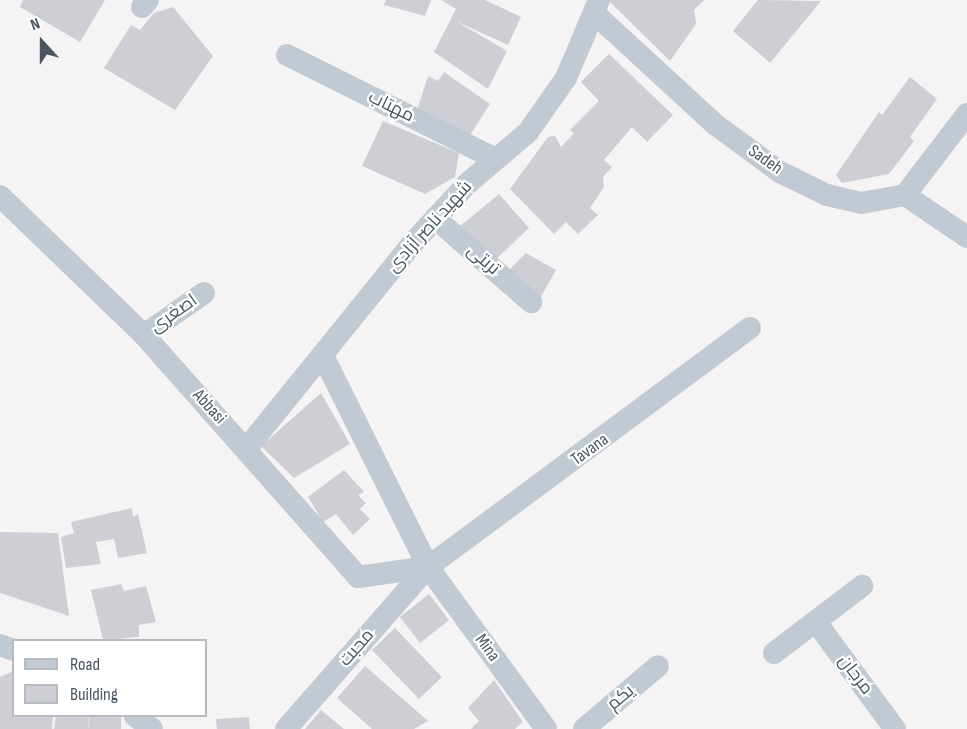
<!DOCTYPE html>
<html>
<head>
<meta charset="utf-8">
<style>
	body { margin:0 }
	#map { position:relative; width:967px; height:729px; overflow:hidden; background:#f5f3f3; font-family:"Sofia Sans Condensed",Cairo,sans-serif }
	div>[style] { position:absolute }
	.building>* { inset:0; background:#cdcfd5 }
	.street>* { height:22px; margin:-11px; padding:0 11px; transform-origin:11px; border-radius:11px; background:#c1cad2 }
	span { translate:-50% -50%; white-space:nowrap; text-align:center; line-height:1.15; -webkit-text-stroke:4.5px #fff; paint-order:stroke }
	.street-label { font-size:18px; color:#4a5661 }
	.legend { position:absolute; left:12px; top:639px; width:195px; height:78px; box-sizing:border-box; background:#fff; border:2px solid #b7bbc0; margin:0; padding:8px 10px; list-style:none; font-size:18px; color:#4a5661 }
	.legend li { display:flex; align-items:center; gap:12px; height:30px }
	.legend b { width:30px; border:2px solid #b7bbc0 }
	.north { position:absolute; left:12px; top:12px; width:60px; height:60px; -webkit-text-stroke:4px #fff; paint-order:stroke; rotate:339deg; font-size:16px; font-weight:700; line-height:24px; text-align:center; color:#4a5661 }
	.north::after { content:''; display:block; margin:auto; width:21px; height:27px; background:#4a5661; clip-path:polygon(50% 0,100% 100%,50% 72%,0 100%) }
</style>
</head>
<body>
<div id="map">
	<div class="building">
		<div style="clip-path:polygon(23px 0,105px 0,80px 42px,20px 7px)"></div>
		<div style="clip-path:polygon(386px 0,431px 0,425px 16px,384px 5px)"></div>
		<div style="clip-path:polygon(441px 0,485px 0,521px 17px,508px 45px,456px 21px,507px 51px,488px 89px,434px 52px,456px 9px)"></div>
		<div style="clip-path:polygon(608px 0,704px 0,694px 10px,696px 24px,670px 61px)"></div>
		<div style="clip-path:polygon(758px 0,821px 1px,770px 63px,733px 31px)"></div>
		<div style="clip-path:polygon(173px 7px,213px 56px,175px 110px,104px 68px,131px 25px,140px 30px,154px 13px)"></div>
		<div style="clip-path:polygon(609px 54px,673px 115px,647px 142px,632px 127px,604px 160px,612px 167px,603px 177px,604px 187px,590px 208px,598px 215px,578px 234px,566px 222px,554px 234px,510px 189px,548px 137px,555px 136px,561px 147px,574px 133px,570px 130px,599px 101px,581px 82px)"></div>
		<div style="clip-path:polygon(444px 72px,490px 104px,465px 143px,414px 120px,428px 76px,438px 81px)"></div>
		<div style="clip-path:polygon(910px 77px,937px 99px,910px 137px,914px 141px,889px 174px,842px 183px,836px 175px,879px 112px,882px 115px)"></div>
		<div style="clip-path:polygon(383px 121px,459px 153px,455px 177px,425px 194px,362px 166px)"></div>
		<div style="clip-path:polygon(499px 194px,529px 228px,495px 260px,459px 227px)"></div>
		<div style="clip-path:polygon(526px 253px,556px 270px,539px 300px,507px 272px)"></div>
		<div style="clip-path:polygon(321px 393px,350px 444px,294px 478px,261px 446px)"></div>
		<div style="clip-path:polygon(344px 470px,364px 492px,358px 495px,366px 503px,360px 509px,370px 519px,353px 535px,336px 514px,323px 522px,308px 497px)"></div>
		<div style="clip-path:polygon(132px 508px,133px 517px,138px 514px,147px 553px,118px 558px,114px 539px,96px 542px,101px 564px,66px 568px,61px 537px,74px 533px,71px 522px)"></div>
		<div style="clip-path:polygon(0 532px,58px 533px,69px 616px,0 593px)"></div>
		<div style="clip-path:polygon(121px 584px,124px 591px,146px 586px,156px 622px,139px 625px,139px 637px,103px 640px,91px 590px)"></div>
		<div style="clip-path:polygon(429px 594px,449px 620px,420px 643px,400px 617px)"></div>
		<div style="clip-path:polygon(395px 628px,442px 677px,419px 699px,372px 650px)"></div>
		<div style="clip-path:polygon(365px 666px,428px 721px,414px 729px,372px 729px,337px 698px)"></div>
		<div style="clip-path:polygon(14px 671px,14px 716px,53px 716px,52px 729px,0 729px,0 677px)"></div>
		<div style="clip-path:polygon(494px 680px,523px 722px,515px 729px,471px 729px,479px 721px,468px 708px)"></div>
		<div style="clip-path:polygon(321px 710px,344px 729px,305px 729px)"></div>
		<div style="clip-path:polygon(56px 716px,89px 716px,88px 729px,54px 729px)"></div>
		<div style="clip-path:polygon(90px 716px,121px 716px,121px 729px,88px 729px)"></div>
		<div style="clip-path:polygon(249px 717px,250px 729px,217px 729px,216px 719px)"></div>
	</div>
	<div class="street">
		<div style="left:142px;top:7px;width:9px;rotate:-49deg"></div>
		<div style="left:594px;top:13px;width:166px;rotate:42.6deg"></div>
		<div style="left:716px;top:125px;width:79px;rotate:36.3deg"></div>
		<div style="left:780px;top:172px;width:52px;rotate:26.1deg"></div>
		<div style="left:827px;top:195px;width:35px;rotate:13deg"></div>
		<div style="left:861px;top:203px;width:45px;rotate:-10.3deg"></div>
		<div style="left:905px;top:195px;width:75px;rotate:34.1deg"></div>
		<div style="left:287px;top:55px;width:233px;rotate:26.5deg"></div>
		<div style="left:905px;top:195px;width:102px;rotate:-52.6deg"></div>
		<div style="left:0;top:196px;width:200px;rotate:44deg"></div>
		<div style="left:144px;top:335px;width:323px;rotate:48.5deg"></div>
		<div style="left:358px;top:577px;width:71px;rotate:-8.1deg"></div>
		<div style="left:435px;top:218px;width:128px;rotate:41.2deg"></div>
		<div style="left:144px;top:335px;width:73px;rotate:-35deg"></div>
		<div style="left:324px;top:358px;width:233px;rotate:63.5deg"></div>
		<div style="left:428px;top:567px;width:200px;rotate:53.9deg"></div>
		<div style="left:246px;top:449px;width:262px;rotate:-51deg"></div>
		<div style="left:411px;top:245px;width:83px;rotate:-47.4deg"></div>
		<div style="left:467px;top:184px;width:80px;rotate:-40.4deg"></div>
		<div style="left:528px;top:132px;width:66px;rotate:-54.9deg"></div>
		<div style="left:566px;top:78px;width:85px;rotate:-67.1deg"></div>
		<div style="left:816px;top:622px;width:133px;rotate:53.6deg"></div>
		<div style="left:0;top:645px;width:15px;rotate:20deg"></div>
		<div style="left:774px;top:653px;width:111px;rotate:-37.3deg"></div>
		<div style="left:135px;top:716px;width:21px;rotate:37deg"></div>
		<div style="left:286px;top:729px;width:215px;rotate:-48.8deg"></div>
		<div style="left:428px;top:567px;width:401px;rotate:-36.6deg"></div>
		<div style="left:584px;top:729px;width:97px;rotate:-40.4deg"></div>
	</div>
	<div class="street-label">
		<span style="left:391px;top:107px;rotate:26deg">مهتاب</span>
		<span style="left:765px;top:160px;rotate:35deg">Sadeh</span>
		<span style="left:430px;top:227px;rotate:-48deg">شهید ناصر آزادی</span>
		<span style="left:483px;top:260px;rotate:41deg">تربتی</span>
		<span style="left:174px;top:314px;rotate:-35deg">اصغری</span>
		<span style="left:209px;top:407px;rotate:48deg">Abbasi</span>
		<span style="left:590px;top:450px;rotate:-36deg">Tavana</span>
		<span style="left:357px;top:648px;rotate:-49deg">محبت</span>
		<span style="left:487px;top:648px;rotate:54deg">Mina</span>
		<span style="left:855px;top:675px;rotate:53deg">مرجان</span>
		<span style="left:621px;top:698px;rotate:-40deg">یکم</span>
	</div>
	<ul class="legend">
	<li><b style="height:8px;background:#c1cad2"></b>Road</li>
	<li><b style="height:16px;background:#cdcfd5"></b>Building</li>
	</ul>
	<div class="north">N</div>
</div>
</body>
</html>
